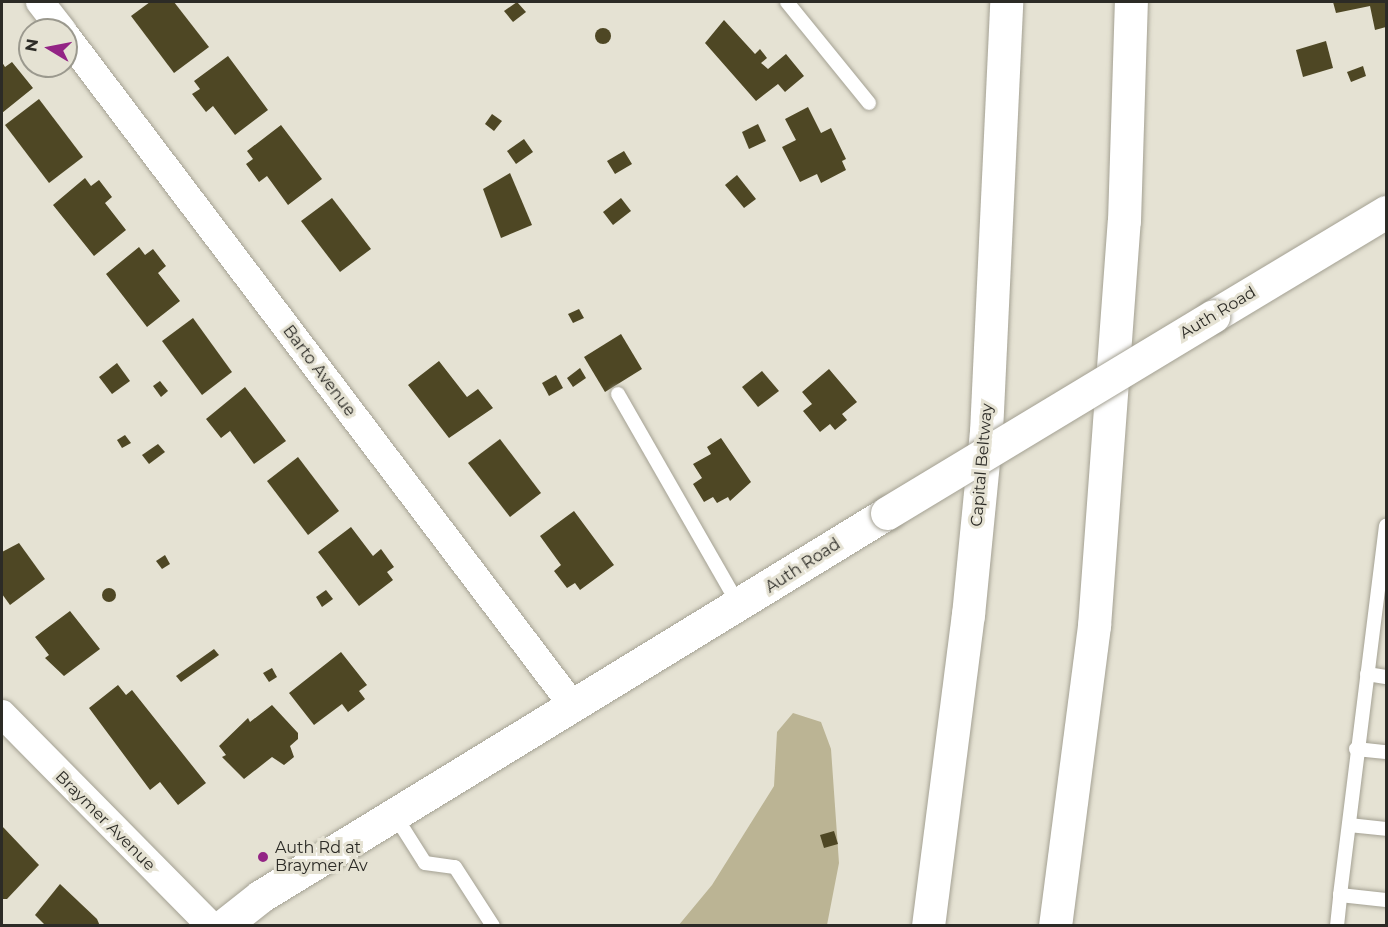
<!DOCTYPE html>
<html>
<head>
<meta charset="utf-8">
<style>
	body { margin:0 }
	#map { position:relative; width:1388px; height:927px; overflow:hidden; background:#e5e2d3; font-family:Montserrat,sans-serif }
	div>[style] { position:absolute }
	.green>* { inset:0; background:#bbb494 }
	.building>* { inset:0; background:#4e4724 }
	.round { border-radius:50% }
	.roads { filter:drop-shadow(0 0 2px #a4a193) drop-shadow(0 0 2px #a4a193) }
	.lane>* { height:14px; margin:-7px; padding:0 7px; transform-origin:7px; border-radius:7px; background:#fff }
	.street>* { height:28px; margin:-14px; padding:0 14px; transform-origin:14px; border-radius:14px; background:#fff }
	.secondary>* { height:33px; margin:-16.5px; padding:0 16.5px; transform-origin:16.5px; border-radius:16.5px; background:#fff }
	.highway>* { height:33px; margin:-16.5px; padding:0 16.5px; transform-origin:16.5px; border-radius:16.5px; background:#fff }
	.bridges { filter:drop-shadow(0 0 2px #a4a193) drop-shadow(0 0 2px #a4a193) }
	.secondary-bridge>* { height:33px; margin:-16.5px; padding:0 16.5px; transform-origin:16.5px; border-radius:16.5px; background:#fff }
	.dots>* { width:16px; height:16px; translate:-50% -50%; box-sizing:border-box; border:3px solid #e5e2d3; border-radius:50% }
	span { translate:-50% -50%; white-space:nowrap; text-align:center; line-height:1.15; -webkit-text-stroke:6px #e5e2d3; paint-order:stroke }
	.street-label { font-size:16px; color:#2c2b26 }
	.poi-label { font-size:16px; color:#2c2b26 }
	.left { translate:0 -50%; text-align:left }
	.frame { position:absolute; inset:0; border:3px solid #2c2b26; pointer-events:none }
	.north { position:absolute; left:18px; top:18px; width:60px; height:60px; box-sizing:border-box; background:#e5e2d3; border:2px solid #9b998e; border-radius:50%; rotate:280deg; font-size:16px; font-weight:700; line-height:24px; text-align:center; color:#2c2b26 }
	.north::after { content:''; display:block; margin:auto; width:21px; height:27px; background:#932485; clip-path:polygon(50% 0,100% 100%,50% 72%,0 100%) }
</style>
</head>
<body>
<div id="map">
	<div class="green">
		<div style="clip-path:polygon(793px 713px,821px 722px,831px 749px,839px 863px,827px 925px,678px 926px,712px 885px,774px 786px,777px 732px)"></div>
	</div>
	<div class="building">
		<div style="clip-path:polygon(150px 2px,174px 2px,209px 47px,174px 73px,131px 16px)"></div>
		<div style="clip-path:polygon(517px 2px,526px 12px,513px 22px,504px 11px)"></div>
		<div style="clip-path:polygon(1333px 2px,1386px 2px,1386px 27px,1375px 30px,1370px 6px,1336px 13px)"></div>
		<div style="clip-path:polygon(724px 20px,755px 54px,760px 49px,767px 58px,761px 63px,768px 69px,786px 54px,804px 76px,785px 92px,778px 84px,756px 101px,705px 43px)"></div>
		<div class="round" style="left:595px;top:28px;width:16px;height:16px"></div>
		<div style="clip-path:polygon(1326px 41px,1333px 68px,1303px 77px,1296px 50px)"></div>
		<div style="clip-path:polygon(228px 56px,268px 110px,235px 135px,213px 106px,206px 112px,192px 94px,200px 89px,194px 81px)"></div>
		<div style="clip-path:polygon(2px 62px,5px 67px,12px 62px,33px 88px,2px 113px)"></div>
		<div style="clip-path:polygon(1363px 66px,1366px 76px,1351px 82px,1347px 72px)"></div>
		<div style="clip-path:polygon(39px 99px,83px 157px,49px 183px,5px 125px)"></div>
		<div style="clip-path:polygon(808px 107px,821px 133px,831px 128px,846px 159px,842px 161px,846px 170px,821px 183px,817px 174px,800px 182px,782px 147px,796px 140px,785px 119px)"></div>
		<div style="clip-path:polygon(492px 114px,502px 121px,494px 131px,485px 124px)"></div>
		<div style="clip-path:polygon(758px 124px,766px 141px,749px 149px,742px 132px)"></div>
		<div style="clip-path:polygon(281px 125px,322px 179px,288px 205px,267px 176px,259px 182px,246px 164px,253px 159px,247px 151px)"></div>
		<div style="clip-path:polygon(524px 139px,533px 152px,516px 164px,507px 151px)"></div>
		<div style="clip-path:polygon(624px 151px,632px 164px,615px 174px,607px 161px)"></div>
		<div style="clip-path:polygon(510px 173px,532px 225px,501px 238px,483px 189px)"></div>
		<div style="clip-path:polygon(737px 175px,756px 199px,744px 208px,725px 185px)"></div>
		<div style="clip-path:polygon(85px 178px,91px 186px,99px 180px,112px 197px,105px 203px,126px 230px,94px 256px,53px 205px)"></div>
		<div style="clip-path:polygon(332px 198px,371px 249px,340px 272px,301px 221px)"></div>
		<div style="clip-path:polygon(621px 198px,631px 211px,613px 225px,603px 212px)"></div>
		<div style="clip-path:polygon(139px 247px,145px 255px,153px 249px,166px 266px,158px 273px,180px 301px,147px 327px,106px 274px)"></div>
		<div style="clip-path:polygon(579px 309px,584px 318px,573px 323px,568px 314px)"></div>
		<div style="clip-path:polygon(193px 318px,232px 372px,202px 395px,162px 341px)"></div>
		<div style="clip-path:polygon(621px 334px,642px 369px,605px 392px,584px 357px)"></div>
		<div style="clip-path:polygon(439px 361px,467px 397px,478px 389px,493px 408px,449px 438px,408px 385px)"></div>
		<div style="clip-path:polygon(117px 363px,130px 381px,112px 394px,99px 377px)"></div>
		<div style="clip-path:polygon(580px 368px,586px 378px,573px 387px,567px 378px)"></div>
		<div style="clip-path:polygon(829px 369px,857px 402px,842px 414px,847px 420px,835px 430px,830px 424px,820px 432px,803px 411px,812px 404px,802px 392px)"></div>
		<div style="clip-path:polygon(762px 371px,779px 391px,758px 407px,742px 387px)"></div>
		<div style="clip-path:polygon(556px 375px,563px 388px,549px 396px,542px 383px)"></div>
		<div style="clip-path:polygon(160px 381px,168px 391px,161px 397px,153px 386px)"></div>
		<div style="clip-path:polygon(245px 387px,286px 441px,254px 464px,230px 431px,221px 438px,206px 419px)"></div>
		<div style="clip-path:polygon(125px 435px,131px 443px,122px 448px,117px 440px)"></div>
		<div style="clip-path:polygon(721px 438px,751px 482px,730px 501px,728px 497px,717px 503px,713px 497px,704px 502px,693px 484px,702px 478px,693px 464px,711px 454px,707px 447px)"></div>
		<div style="clip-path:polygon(500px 439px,541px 493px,510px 517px,468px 463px)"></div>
		<div style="clip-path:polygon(158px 444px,165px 452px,149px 464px,142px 455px)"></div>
		<div style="clip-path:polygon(298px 457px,339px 511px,308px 535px,267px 481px)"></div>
		<div style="clip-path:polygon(574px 511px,614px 565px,580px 590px,575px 583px,567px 588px,554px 571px,561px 565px,540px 536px)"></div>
		<div style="clip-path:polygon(351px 527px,373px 556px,381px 549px,394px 567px,387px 572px,393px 580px,359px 606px,318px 552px)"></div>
		<div style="clip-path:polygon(19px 543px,45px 579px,10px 605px,2px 594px,2px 552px)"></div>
		<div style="clip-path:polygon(165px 555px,170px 564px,162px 569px,156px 561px)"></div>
		<div class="round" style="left:102px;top:588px;width:14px;height:14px"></div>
		<div style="clip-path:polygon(326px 590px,333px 599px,322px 607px,316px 597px)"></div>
		<div style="clip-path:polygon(70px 611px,100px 649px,64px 676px,45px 658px,49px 655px,35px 637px)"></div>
		<div style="clip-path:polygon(214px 649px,219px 655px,181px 682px,176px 676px)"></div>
		<div style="clip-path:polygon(341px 652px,367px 685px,359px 691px,365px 699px,348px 712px,342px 704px,314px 725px,289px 693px)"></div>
		<div style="clip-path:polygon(272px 668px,277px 677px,269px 682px,263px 673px)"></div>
		<div style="clip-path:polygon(118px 685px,126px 695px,132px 690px,206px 783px,178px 805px,160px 782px,150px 790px,89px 708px)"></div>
		<div style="clip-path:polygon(272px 705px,298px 733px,298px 739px,290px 746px,294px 757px,284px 765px,272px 757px,244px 779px,222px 757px,226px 755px,219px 746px,248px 718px,250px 722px)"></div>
		<div style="clip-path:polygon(2px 826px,39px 865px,7px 899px,2px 899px)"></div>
		<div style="clip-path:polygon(834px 831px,838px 844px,824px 848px,820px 835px)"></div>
		<div style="clip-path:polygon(60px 884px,97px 919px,100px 926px,46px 926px,35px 915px)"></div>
	</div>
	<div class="roads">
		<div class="lane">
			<div style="left:787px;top:2px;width:130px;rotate:50.9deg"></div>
			<div style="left:618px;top:394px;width:243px;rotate:60.2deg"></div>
			<div style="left:1367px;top:674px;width:19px;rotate:9deg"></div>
			<div style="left:1356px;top:749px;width:30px;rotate:6deg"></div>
			<div style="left:394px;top:814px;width:58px;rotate:57.7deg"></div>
			<div style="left:425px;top:863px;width:30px;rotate:8deg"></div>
			<div style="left:455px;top:867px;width:70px;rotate:57.2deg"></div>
			<div style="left:1349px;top:825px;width:37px;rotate:6deg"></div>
			<div style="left:1340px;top:895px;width:372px;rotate:-82.9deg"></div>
			<div style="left:1337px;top:926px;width:31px;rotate:-84deg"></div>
			<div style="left:1340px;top:895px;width:46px;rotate:6.2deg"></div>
		</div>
		<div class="street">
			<div style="left:40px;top:2px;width:36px;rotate:52deg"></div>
			<div style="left:66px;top:36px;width:840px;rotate:52.88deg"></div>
			<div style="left:2px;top:714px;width:298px;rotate:45.4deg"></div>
		</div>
		<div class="secondary">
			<div style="left:1213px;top:316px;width:202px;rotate:-31deg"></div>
			<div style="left:223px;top:926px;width:48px;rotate:-38.3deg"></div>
			<div style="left:261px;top:896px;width:734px;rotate:-31.46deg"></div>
		</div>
		<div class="highway">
			<div style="left:928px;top:926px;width:314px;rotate:-82.7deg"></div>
			<div style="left:968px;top:615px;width:184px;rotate:-84.4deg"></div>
			<div style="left:986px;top:432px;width:430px;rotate:-87.3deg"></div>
			<div style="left:1055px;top:926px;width:303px;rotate:-82.6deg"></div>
			<div style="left:1094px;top:626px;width:406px;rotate:-85.8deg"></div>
			<div style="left:1124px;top:221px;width:219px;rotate:-88.2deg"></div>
		</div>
	</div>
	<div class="bridges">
		<div class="secondary-bridge">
			<div style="left:887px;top:513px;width:381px;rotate:-31.1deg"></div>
		</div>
	</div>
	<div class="dots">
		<div style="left:263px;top:857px;background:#932485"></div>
	</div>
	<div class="street-label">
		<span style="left:1218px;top:313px;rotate:-31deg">Auth Road</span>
		<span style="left:319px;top:371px;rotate:53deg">Barto Avenue</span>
		<span style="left:982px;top:465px;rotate:-85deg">Capital Beltway</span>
		<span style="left:803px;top:566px;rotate:-33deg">Auth Road</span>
		<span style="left:105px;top:821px;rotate:45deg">Braymer Avenue</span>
	</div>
	<div class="poi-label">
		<span class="left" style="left:275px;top:857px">Auth Rd at<br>Braymer Av</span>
	</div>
	<div class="frame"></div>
	<div class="north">N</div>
</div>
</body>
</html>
